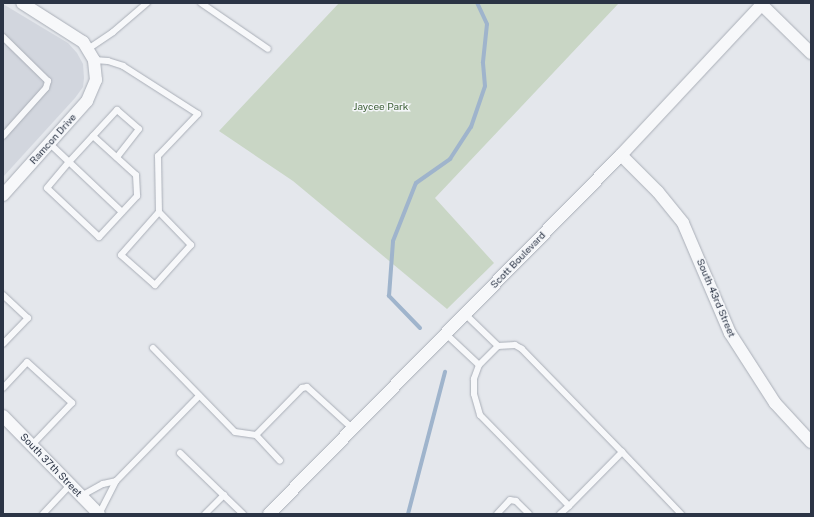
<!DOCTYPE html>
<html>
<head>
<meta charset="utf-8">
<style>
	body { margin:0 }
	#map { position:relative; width:814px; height:517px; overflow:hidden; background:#e4e7ec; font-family:"Public Sans",sans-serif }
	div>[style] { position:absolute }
	.built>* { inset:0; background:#d2d6de }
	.green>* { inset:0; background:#c9d6c5 }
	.stream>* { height:4px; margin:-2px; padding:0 2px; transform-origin:2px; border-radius:2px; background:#9fb4cc }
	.roads { filter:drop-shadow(0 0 1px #a9aeb7) drop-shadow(0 0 1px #a9aeb7) }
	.service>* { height:6px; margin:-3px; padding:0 3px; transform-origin:3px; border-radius:3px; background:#f7f8fa }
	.minor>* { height:12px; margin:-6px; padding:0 6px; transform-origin:6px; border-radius:6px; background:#f7f8fa }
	span { translate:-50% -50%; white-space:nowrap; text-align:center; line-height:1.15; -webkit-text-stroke:3px #f4f6f9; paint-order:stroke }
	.park-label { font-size:10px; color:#3f6138 }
	.street-label { font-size:10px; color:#2b3445 }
	.frame { position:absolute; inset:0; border:4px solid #2b3445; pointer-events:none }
</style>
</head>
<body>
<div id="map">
	<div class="built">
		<div style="clip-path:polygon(3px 4px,68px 43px,77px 53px,83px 64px,84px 78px,83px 87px,75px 98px,3px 177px)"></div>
	</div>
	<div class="green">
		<div style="clip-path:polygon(339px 3px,619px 3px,435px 198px,494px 263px,447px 309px,293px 181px,219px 131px)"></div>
	</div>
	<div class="stream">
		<div style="left:420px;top:328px;width:45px;rotate:-134.1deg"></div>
		<div style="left:389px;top:296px;width:55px;rotate:-85.8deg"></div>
		<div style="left:393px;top:241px;width:62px;rotate:-68.4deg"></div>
		<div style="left:416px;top:183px;width:42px;rotate:-35.2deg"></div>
		<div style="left:450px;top:159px;width:38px;rotate:-57deg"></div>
		<div style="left:471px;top:127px;width:43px;rotate:-71.1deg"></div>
		<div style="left:485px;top:86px;width:24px;rotate:-95deg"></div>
		<div style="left:483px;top:62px;width:38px;rotate:-84deg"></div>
		<div style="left:487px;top:24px;width:23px;rotate:-115deg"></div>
		<div style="left:408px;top:514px;width:147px;rotate:-75.4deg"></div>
	</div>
	<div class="roads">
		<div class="service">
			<div style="left:201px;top:3px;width:81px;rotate:34.5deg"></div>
			<div style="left:3px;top:37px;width:63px;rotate:44.4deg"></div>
			<div style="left:48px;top:81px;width:7px;rotate:106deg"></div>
			<div style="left:46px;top:88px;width:64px;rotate:131.9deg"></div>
			<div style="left:88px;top:49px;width:30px;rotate:-34deg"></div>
			<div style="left:113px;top:32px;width:45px;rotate:-40.5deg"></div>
			<div style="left:94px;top:60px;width:14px;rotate:4deg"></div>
			<div style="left:108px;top:61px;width:16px;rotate:18deg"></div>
			<div style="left:123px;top:66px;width:89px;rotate:32.6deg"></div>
			<div style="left:198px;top:114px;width:58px;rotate:133.6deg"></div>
			<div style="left:158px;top:156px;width:56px;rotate:89deg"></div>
			<div style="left:159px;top:212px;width:46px;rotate:45.9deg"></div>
			<div style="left:191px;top:245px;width:54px;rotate:132deg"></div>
			<div style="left:155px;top:285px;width:45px;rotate:-138.6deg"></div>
			<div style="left:121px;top:255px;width:57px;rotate:-48.5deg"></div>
			<div style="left:93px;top:136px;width:58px;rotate:42.2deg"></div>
			<div style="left:136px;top:175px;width:21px;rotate:87deg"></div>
			<div style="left:137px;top:196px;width:56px;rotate:132.8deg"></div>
			<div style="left:99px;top:237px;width:71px;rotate:-136.7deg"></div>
			<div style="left:47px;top:188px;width:34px;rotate:-50deg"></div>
			<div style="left:69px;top:162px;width:71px;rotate:-47.3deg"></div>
			<div style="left:117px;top:110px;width:29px;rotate:41deg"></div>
			<div style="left:139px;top:129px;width:36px;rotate:128deg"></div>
			<div style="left:49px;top:143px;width:100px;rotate:43.4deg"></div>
			<div style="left:3px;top:295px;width:34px;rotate:43deg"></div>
			<div style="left:28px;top:318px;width:36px;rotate:134deg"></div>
			<div style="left:465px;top:314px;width:46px;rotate:44.1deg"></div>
			<div style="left:446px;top:334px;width:45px;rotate:43.2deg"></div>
			<div style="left:153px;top:348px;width:117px;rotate:45.7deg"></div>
			<div style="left:235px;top:432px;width:21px;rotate:8deg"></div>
			<div style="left:256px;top:435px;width:66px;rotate:-45.6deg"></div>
			<div style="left:302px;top:388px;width:5px;rotate:-11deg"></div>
			<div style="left:307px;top:387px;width:62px;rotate:42.4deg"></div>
			<div style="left:3px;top:388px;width:35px;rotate:-47deg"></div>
			<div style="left:27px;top:362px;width:61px;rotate:42.3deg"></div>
			<div style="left:72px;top:403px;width:58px;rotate:133.6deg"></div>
			<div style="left:256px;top:435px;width:35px;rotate:47deg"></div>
			<div style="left:622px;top:452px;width:86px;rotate:46.4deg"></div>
			<div style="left:180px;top:453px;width:88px;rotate:44.1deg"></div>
			<div style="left:116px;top:481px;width:119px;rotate:-45.7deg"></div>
			<div style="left:81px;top:496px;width:25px;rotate:-29deg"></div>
			<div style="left:103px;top:484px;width:13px;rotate:-13deg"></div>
			<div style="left:116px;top:481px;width:37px;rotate:117deg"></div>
			<div style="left:43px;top:514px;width:40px;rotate:-47deg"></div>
			<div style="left:205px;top:514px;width:27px;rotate:-45deg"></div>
			<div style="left:497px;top:514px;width:19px;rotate:-47deg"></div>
			<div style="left:510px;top:500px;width:6px;rotate:9deg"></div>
			<div style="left:516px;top:501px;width:18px;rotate:45deg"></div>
			<div style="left:560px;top:514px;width:12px;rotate:-42deg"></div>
			<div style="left:569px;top:506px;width:76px;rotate:-45.5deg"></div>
			<div style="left:622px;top:452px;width:144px;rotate:-134.2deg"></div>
			<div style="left:522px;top:349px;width:8px;rotate:-150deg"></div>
			<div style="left:515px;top:345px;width:17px;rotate:177deg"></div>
			<div style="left:498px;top:346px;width:27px;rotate:135deg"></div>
			<div style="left:479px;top:365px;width:15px;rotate:110deg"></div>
			<div style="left:474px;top:379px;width:15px;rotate:90deg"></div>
			<div style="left:474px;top:394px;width:22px;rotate:74deg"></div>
			<div style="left:480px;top:415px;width:127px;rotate:45.6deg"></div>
		</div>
		<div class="minor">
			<div style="left:762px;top:5px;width:69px;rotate:44.4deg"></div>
			<div style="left:621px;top:155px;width:52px;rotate:45deg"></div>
			<div style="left:658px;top:192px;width:40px;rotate:51deg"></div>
			<div style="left:683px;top:223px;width:120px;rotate:66.9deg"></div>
			<div style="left:730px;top:333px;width:83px;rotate:57.3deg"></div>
			<div style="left:775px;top:403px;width:53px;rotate:47.3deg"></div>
			<div style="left:3px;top:195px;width:126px;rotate:-48.2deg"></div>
			<div style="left:87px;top:101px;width:23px;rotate:-67deg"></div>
			<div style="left:96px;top:80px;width:20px;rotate:-96deg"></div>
			<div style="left:94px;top:60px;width:21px;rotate:-121deg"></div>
			<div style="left:83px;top:42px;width:72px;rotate:-147.4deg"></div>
			<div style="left:3px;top:416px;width:137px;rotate:45.6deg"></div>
			<div style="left:269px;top:514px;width:503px;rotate:-45.56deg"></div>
			<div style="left:621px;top:155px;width:208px;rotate:-46.9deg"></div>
		</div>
	</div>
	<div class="park-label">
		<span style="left:381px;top:107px">Jaycee Park</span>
	</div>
	<div class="street-label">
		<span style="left:53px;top:139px;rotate:-48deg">Ramcon Drive</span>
		<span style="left:518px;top:260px;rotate:-46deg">Scott Boulevard</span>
		<span style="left:716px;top:298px;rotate:67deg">South 43rd Street</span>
		<span style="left:51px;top:465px;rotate:46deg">South 37th Street</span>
	</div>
	<div class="frame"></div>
</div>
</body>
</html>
